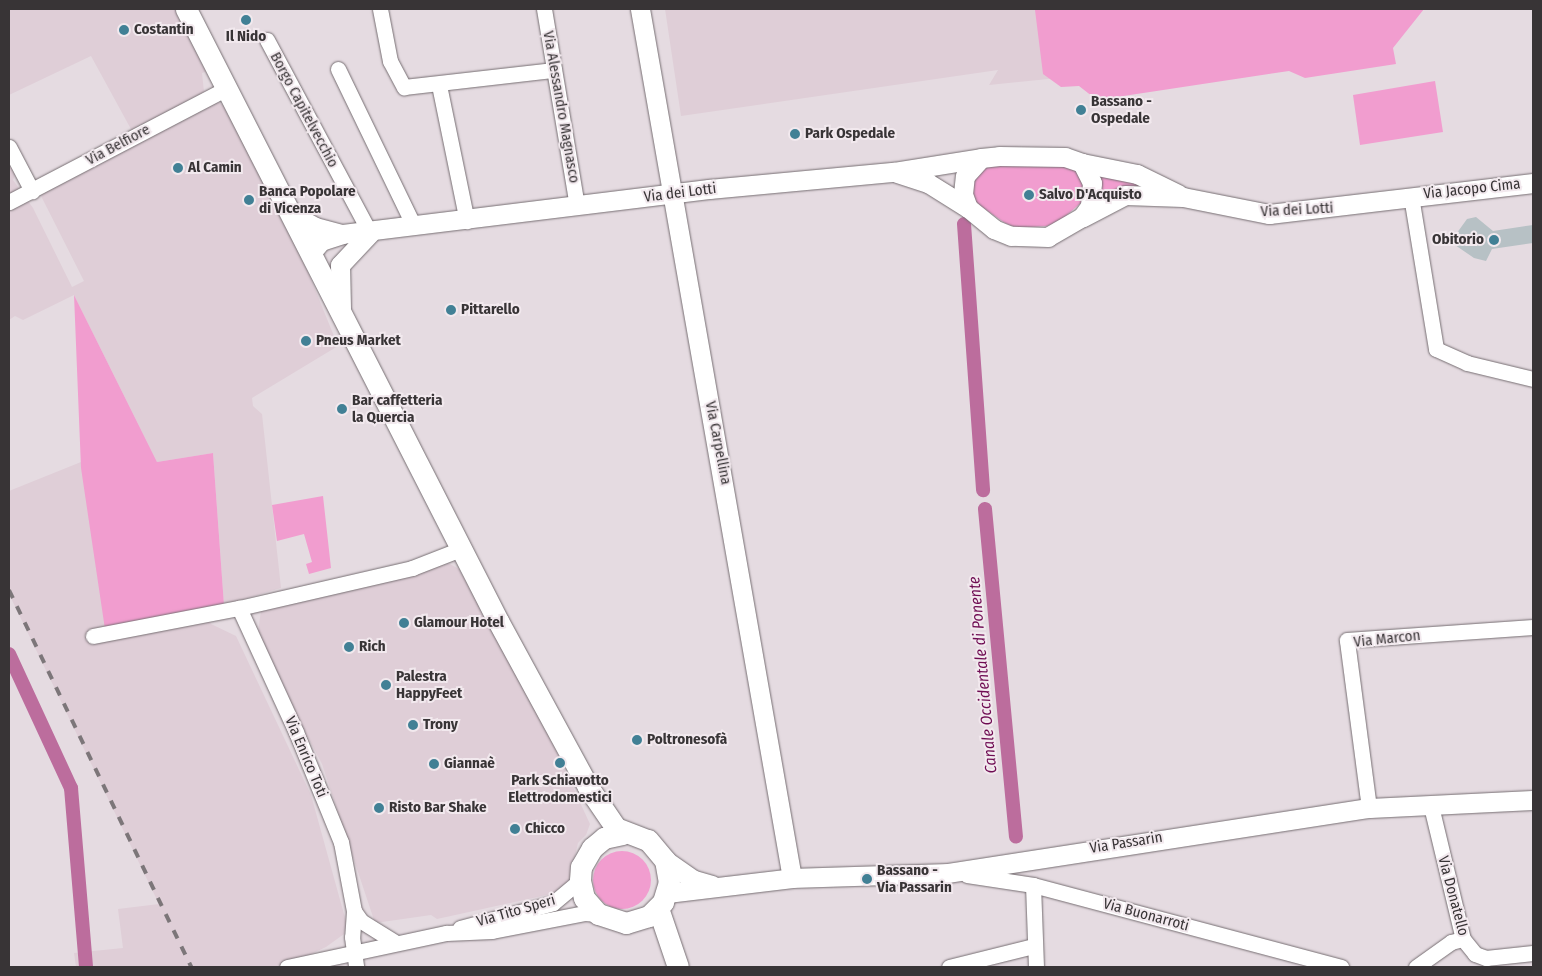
<!DOCTYPE html>
<html>
<head>
<meta charset="utf-8">
<style>
	body { margin:0 }
	#map { position:relative; width:1542px; height:976px; overflow:hidden; background:#e5dbe1; font-family:"Fira Sans Condensed",sans-serif }
	div>[style] { position:absolute }
	.built>* { inset:0; background:#dfced7 }
	.green>* { inset:0; background:#f19dcf }
	.round { border-radius:50% }
	.canal>* { height:14px; margin:-7px; padding:0 7px; transform-origin:7px; border-radius:7px; background:#bc6d9d }
	.building>* { inset:0; background:#b7c1c5 }
	.roads { filter:drop-shadow(0 0 1px #766e72) drop-shadow(0 0 1px #766e72) }
	.minor>* { height:15px; margin:-7.5px; padding:0 7.5px; transform-origin:7.5px; border-radius:7.5px; background:#fff }
	.tertiary>* { height:19px; margin:-9.5px; padding:0 9.5px; transform-origin:9.5px; border-radius:9.5px; background:#fff }
	.secondary>* { height:21px; margin:-10.5px; padding:0 10.5px; transform-origin:10.5px; border-radius:10.5px; background:#fff }
	.rail>* { height:4px; margin-top:-2px; transform-origin:0; background:repeating-linear-gradient(90deg,#7c7679 0 9px,transparent 0 18px) }
	.dots>* { width:14px; height:14px; translate:-50% -50%; box-sizing:border-box; border:2px solid #f2e9ee; border-radius:50% }
	span { translate:-50% -50%; white-space:nowrap; text-align:center; line-height:1.15; -webkit-text-stroke:4px #f2e9ee; paint-order:stroke }
	.poi-label { font-size:15px; color:#383436; font-weight:700 }
	.left { translate:0 -50%; text-align:left }
	.right { translate:-100% -50%; text-align:right }
	.street-label { font-size:15px; color:#383436 }
	.water-label { font-size:16px; color:#6e0b52; font-style:italic }
	.frame { position:absolute; inset:0; border:10px solid #383436; pointer-events:none }
</style>
</head>
<body>
<div id="map">
	<div class="built">
		<div style="clip-path:polygon(9px 9px,175px 9px,207px 71px,202px 73px,204px 92px,132px 131px,91px 56px,9px 95px)"></div>
		<div style="clip-path:polygon(665px 9px,1398px 9px,1107px 73px,989px 85px,998px 70px,681px 116px)"></div>
		<div style="clip-path:polygon(216px 102px,224px 105px,308px 272px,338px 346px,252px 398px,253px 406px,262px 414px,281px 588px,224px 605px,213px 453px,157px 462px,74px 295px,23px 320px,15px 316px,9px 320px,9px 159px,16px 172px,13px 180px,33px 208px,72px 287px,84px 281px,39px 192px)"></div>
		<div style="clip-path:polygon(81px 462px,81px 468px,211px 624px,236px 636px,311px 795px,347px 925px,344px 934px,326px 947px,296px 961px,273px 967px,76px 967px,74px 953px,123px 948px,118px 909px,159px 904px,9px 594px,9px 491px)"></div>
		<div style="clip-path:polygon(448px 563px,459px 569px,539px 714px,590px 824px,586px 835px,578px 843px,568px 884px,551px 894px,437px 919px,431px 915px,375px 923px,322px 764px,257px 641px,261px 610px)"></div>
	</div>
	<div class="green">
		<div style="clip-path:polygon(1424px 9px,1393px 48px,1396px 64px,1305px 78px,1289px 71px,1097px 100px,1079px 86px,1061px 87px,1043px 74px,1035px 10px)"></div>
		<div style="clip-path:polygon(1435px 81px,1443px 132px,1360px 145px,1353px 95px)"></div>
		<div style="clip-path:polygon(990px 163px,1062px 165px,1075px 170px,1084px 179px,1083px 201px,1060px 221px,1047px 226px,1016px 228px,1005px 223px,976px 203px,972px 195px,975px 174px)"></div>
		<div style="clip-path:polygon(1098px 172px,1157px 189px,1099px 199px)"></div>
		<div style="clip-path:polygon(74px 295px,157px 462px,213px 453px,224px 605px,106px 636px,81px 468px)"></div>
		<div style="clip-path:polygon(323px 496px,331px 568px,309px 574px,306px 564px,312px 562px,304px 534px,277px 541px,272px 505px)"></div>
		<div class="round" style="left:593px;top:851px;width:58px;height:58px"></div>
	</div>
	<div class="canal">
		<div style="left:964px;top:224px;width:267px;rotate:85.9deg"></div>
		<div style="left:985px;top:509px;width:329px;rotate:84.6deg"></div>
		<div style="left:9px;top:654px;width:148px;rotate:65.2deg"></div>
		<div style="left:71px;top:788px;width:180px;rotate:85.2deg"></div>
	</div>
	<div class="building">
		<div style="clip-path:polygon(1476px 217px,1493px 231px,1533px 225px,1533px 243px,1492px 249px,1486px 261px,1474px 258px,1455px 245px,1454px 237px,1467px 219px)"></div>
	</div>
	<div class="roads">
		<div class="minor">
			<div style="left:380px;top:9px;width:53px;rotate:79.1deg"></div>
			<div style="left:390px;top:61px;width:30px;rotate:62deg"></div>
			<div style="left:404px;top:87px;width:151px;rotate:-6.5deg"></div>
			<div style="left:544px;top:9px;width:200px;rotate:80.5deg"></div>
			<div style="left:267px;top:40px;width:219px;rotate:61.9deg"></div>
			<div style="left:338px;top:69px;width:174px;rotate:64.2deg"></div>
			<div style="left:439px;top:85px;width:139px;rotate:78.4deg"></div>
			<div style="left:9px;top:147px;width:50px;rotate:62.4deg"></div>
			<div style="left:1411px;top:196px;width:155px;rotate:80.7deg"></div>
			<div style="left:1436px;top:349px;width:34px;rotate:24deg"></div>
			<div style="left:1467px;top:363px;width:68px;rotate:13.6deg"></div>
			<div style="left:9px;top:202px;width:246px;rotate:-27.6deg"></div>
			<div style="left:239px;top:608px;width:136px;rotate:65.3deg"></div>
			<div style="left:296px;top:732px;width:119px;rotate:67.8deg"></div>
			<div style="left:341px;top:842px;width:70px;rotate:79.3deg"></div>
			<div style="left:354px;top:911px;width:26px;rotate:94deg"></div>
			<div style="left:352px;top:937px;width:30px;rotate:82deg"></div>
			<div style="left:93px;top:636px;width:149px;rotate:-10.9deg"></div>
			<div style="left:239px;top:608px;width:178px;rotate:-13deg"></div>
			<div style="left:412px;top:568px;width:53px;rotate:-21.2deg"></div>
			<div style="left:1431px;top:806px;width:137px;rotate:76.5deg"></div>
			<div style="left:1463px;top:939px;width:19px;rotate:51deg"></div>
			<div style="left:1475px;top:954px;width:12px;rotate:20deg"></div>
			<div style="left:1486px;top:958px;width:47px;rotate:-6.1deg"></div>
			<div style="left:1369px;top:808px;width:169px;rotate:-97.5deg"></div>
			<div style="left:1347px;top:640px;width:186px;rotate:-4deg"></div>
			<div style="left:967px;top:875px;width:67px;rotate:8.6deg"></div>
			<div style="left:1033px;top:885px;width:319px;rotate:14.9deg"></div>
			<div style="left:1033px;top:885px;width:82px;rotate:87.9deg"></div>
			<div style="left:354px;top:911px;width:12px;rotate:55deg"></div>
			<div style="left:361px;top:921px;width:40px;rotate:32deg"></div>
			<div style="left:460px;top:928px;width:96px;rotate:-15deg"></div>
			<div style="left:553px;top:903px;width:35px;rotate:-40deg"></div>
			<div style="left:287px;top:967px;width:163px;rotate:-12.1deg"></div>
			<div style="left:446px;top:933px;width:46px;rotate:-2.5deg"></div>
			<div style="left:492px;top:931px;width:95px;rotate:-11deg"></div>
			<div style="left:585px;top:913px;width:13px;rotate:4deg"></div>
			<div style="left:949px;top:967px;width:87px;rotate:-14deg"></div>
			<div style="left:1416px;top:967px;width:43px;rotate:-35.5deg"></div>
			<div style="left:1451px;top:942px;width:12px;rotate:-14deg"></div>
		</div>
		<div class="tertiary">
			<div style="left:640px;top:9px;width:882px;rotate:80.08deg"></div>
			<div style="left:1082px;top:163px;width:56px;rotate:11.3deg"></div>
			<div style="left:1137px;top:174px;width:46px;rotate:26deg"></div>
			<div style="left:897px;top:173px;width:33px;rotate:18deg"></div>
			<div style="left:928px;top:183px;width:47px;rotate:32deg"></div>
			<div style="left:290px;top:213px;width:29px;rotate:29deg"></div>
			<div style="left:315px;top:227px;width:27px;rotate:15deg"></div>
			<div style="left:1083px;top:217px;width:47px;rotate:-27.6deg"></div>
			<div style="left:1125px;top:195px;width:58px;rotate:2deg"></div>
			<div style="left:1183px;top:197px;width:88px;rotate:11.2deg"></div>
			<div style="left:1269px;top:214px;width:266px;rotate:-6.7deg"></div>
			<div style="left:311px;top:253px;width:16px;rotate:-50deg"></div>
			<div style="left:321px;top:241px;width:22px;rotate:-18deg"></div>
			<div style="left:342px;top:234px;width:370px;rotate:-7deg"></div>
			<div style="left:709px;top:189px;width:186px;rotate:-5.3deg"></div>
			<div style="left:894px;top:172px;width:88px;rotate:-9.1deg"></div>
			<div style="left:981px;top:158px;width:18px;rotate:-6deg"></div>
			<div style="left:999px;top:156px;width:66px;rotate:0.9deg"></div>
			<div style="left:1065px;top:157px;width:18px;rotate:19deg"></div>
			<div style="left:1082px;top:163px;width:22px;rotate:63deg"></div>
			<div style="left:1092px;top:183px;width:23px;rotate:95deg"></div>
			<div style="left:1090px;top:206px;width:14px;rotate:126deg"></div>
			<div style="left:1082px;top:217px;width:39px;rotate:150deg"></div>
			<div style="left:1048px;top:237px;width:37px;rotate:-178deg"></div>
			<div style="left:1011px;top:236px;width:18px;rotate:-158deg"></div>
			<div style="left:994px;top:229px;width:33px;rotate:-141deg"></div>
			<div style="left:968px;top:208px;width:15px;rotate:-110deg"></div>
			<div style="left:963px;top:194px;width:18px;rotate:-84deg"></div>
			<div style="left:965px;top:176px;width:24px;rotate:-48deg"></div>
			<div style="left:341px;top:308px;width:43px;rotate:-91.3deg"></div>
			<div style="left:340px;top:265px;width:44px;rotate:-46.8deg"></div>
			<div style="left:665px;top:860px;width:35px;rotate:35deg"></div>
			<div style="left:694px;top:880px;width:19px;rotate:16deg"></div>
			<div style="left:667px;top:893px;width:126px;rotate:-6.8deg"></div>
			<div style="left:792px;top:878px;width:156px;rotate:-1.8deg"></div>
			<div style="left:948px;top:873px;width:426px;rotate:-8.8deg"></div>
			<div style="left:1369px;top:808px;width:164px;rotate:-2.8deg"></div>
		</div>
		<div class="secondary">
			<div style="left:186px;top:9px;width:687px;rotate:62.99deg"></div>
			<div style="left:498px;top:621px;width:189px;rotate:61.5deg"></div>
			<div style="left:588px;top:787px;width:50px;rotate:55.7deg"></div>
			<div style="left:616px;top:828px;width:34px;rotate:21deg"></div>
			<div style="left:648px;top:840px;width:26px;rotate:50deg"></div>
			<div style="left:665px;top:860px;width:22px;rotate:80deg"></div>
			<div style="left:669px;top:882px;width:21px;rotate:107deg"></div>
			<div style="left:663px;top:902px;width:20px;rotate:135deg"></div>
			<div style="left:649px;top:916px;width:24px;rotate:163deg"></div>
			<div style="left:626px;top:923px;width:29px;rotate:-162deg"></div>
			<div style="left:598px;top:914px;width:21px;rotate:-131deg"></div>
			<div style="left:584px;top:898px;width:18px;rotate:-103deg"></div>
			<div style="left:580px;top:880px;width:13px;rotate:-86deg"></div>
			<div style="left:581px;top:867px;width:22px;rotate:-60deg"></div>
			<div style="left:592px;top:848px;width:16px;rotate:-40deg"></div>
			<div style="left:604px;top:838px;width:19px;rotate:-12deg"></div>
			<div style="left:658px;top:908px;width:62px;rotate:71.3deg"></div>
		</div>
	</div>
	<div class="rail">
		<div style="left:9px;top:590px;width:419px;rotate:64.2deg"></div>
	</div>
	<div class="dots">
		<div style="left:246px;top:20px;background:#418095"></div>
		<div style="left:124px;top:30px;background:#418095"></div>
		<div style="left:1081px;top:110px;background:#418095"></div>
		<div style="left:795px;top:134px;background:#418095"></div>
		<div style="left:178px;top:168px;background:#418095"></div>
		<div style="left:1029px;top:195px;background:#418095"></div>
		<div style="left:249px;top:200px;background:#418095"></div>
		<div style="left:1494px;top:240px;background:#418095"></div>
		<div style="left:451px;top:310px;background:#418095"></div>
		<div style="left:306px;top:341px;background:#418095"></div>
		<div style="left:342px;top:409px;background:#418095"></div>
		<div style="left:404px;top:623px;background:#418095"></div>
		<div style="left:349px;top:647px;background:#418095"></div>
		<div style="left:386px;top:685px;background:#418095"></div>
		<div style="left:413px;top:725px;background:#418095"></div>
		<div style="left:637px;top:740px;background:#418095"></div>
		<div style="left:560px;top:763px;background:#418095"></div>
		<div style="left:434px;top:764px;background:#418095"></div>
		<div style="left:379px;top:808px;background:#418095"></div>
		<div style="left:515px;top:829px;background:#418095"></div>
		<div style="left:867px;top:879px;background:#418095"></div>
	</div>
	<div class="poi-label">
		<span class="left" style="left:134px;top:30px">Costantin</span>
		<span style="left:246px;top:37px">Il Nido</span>
		<span class="left" style="left:1091px;top:110px">Bassano -<br>Ospedale</span>
		<span class="left" style="left:805px;top:134px">Park Ospedale</span>
		<span class="left" style="left:188px;top:168px">Al Camin</span>
		<span class="left" style="left:259px;top:200px">Banca Popolare<br>di Vicenza</span>
		<span class="left" style="left:1039px;top:195px">Salvo D'Acquisto</span>
		<span class="right" style="left:1484px;top:240px">Obitorio</span>
		<span class="left" style="left:461px;top:310px">Pittarello</span>
		<span class="left" style="left:316px;top:341px">Pneus Market</span>
		<span class="left" style="left:352px;top:409px">Bar caffetteria<br>la Quercia</span>
		<span class="left" style="left:414px;top:623px">Glamour Hotel</span>
		<span class="left" style="left:359px;top:647px">Rich</span>
		<span class="left" style="left:396px;top:685px">Palestra<br>HappyFeet</span>
		<span class="left" style="left:423px;top:725px">Trony</span>
		<span class="left" style="left:647px;top:740px">Poltronesofà</span>
		<span class="left" style="left:444px;top:764px">Giannaè</span>
		<span style="left:560px;top:789px">Park Schiavotto<br>Elettrodomestici</span>
		<span class="left" style="left:389px;top:808px">Risto Bar Shake</span>
		<span class="left" style="left:525px;top:829px">Chicco</span>
		<span class="left" style="left:877px;top:879px">Bassano -<br>Via Passarin</span>
	</div>
	<div class="street-label">
		<span style="left:561px;top:107px;rotate:80deg">Via Alessandro Magnasco</span>
		<span style="left:304px;top:110px;rotate:62deg">Borgo Capitelvecchio</span>
		<span style="left:118px;top:145px;rotate:-28deg">Via Belfiore</span>
		<span style="left:1472px;top:189px;rotate:-6deg">Via Jacopo Cima</span>
		<span style="left:680px;top:193px;rotate:-7deg">Via dei Lotti</span>
		<span style="left:1297px;top:210px;rotate:-3deg">Via dei Lotti</span>
		<span style="left:718px;top:443px;rotate:79deg">Via Carpellina</span>
		<span style="left:1387px;top:639px;rotate:-6deg">Via Marcon</span>
		<span style="left:306px;top:757px;rotate:67deg">Via Enrico Toti</span>
		<span style="left:1126px;top:843px;rotate:-9deg">Via Passarin</span>
		<span style="left:1453px;top:896px;rotate:75deg">Via Donatello</span>
		<span style="left:516px;top:911px;rotate:-16deg">Via Tito Speri</span>
		<span style="left:1146px;top:915px;rotate:15deg">Via Buonarroti</span>
	</div>
	<div class="water-label">
		<span style="left:983px;top:675px;rotate:-95deg">Canale Occidentale di Ponente</span>
	</div>
	<div class="frame"></div>
</div>
</body>
</html>
